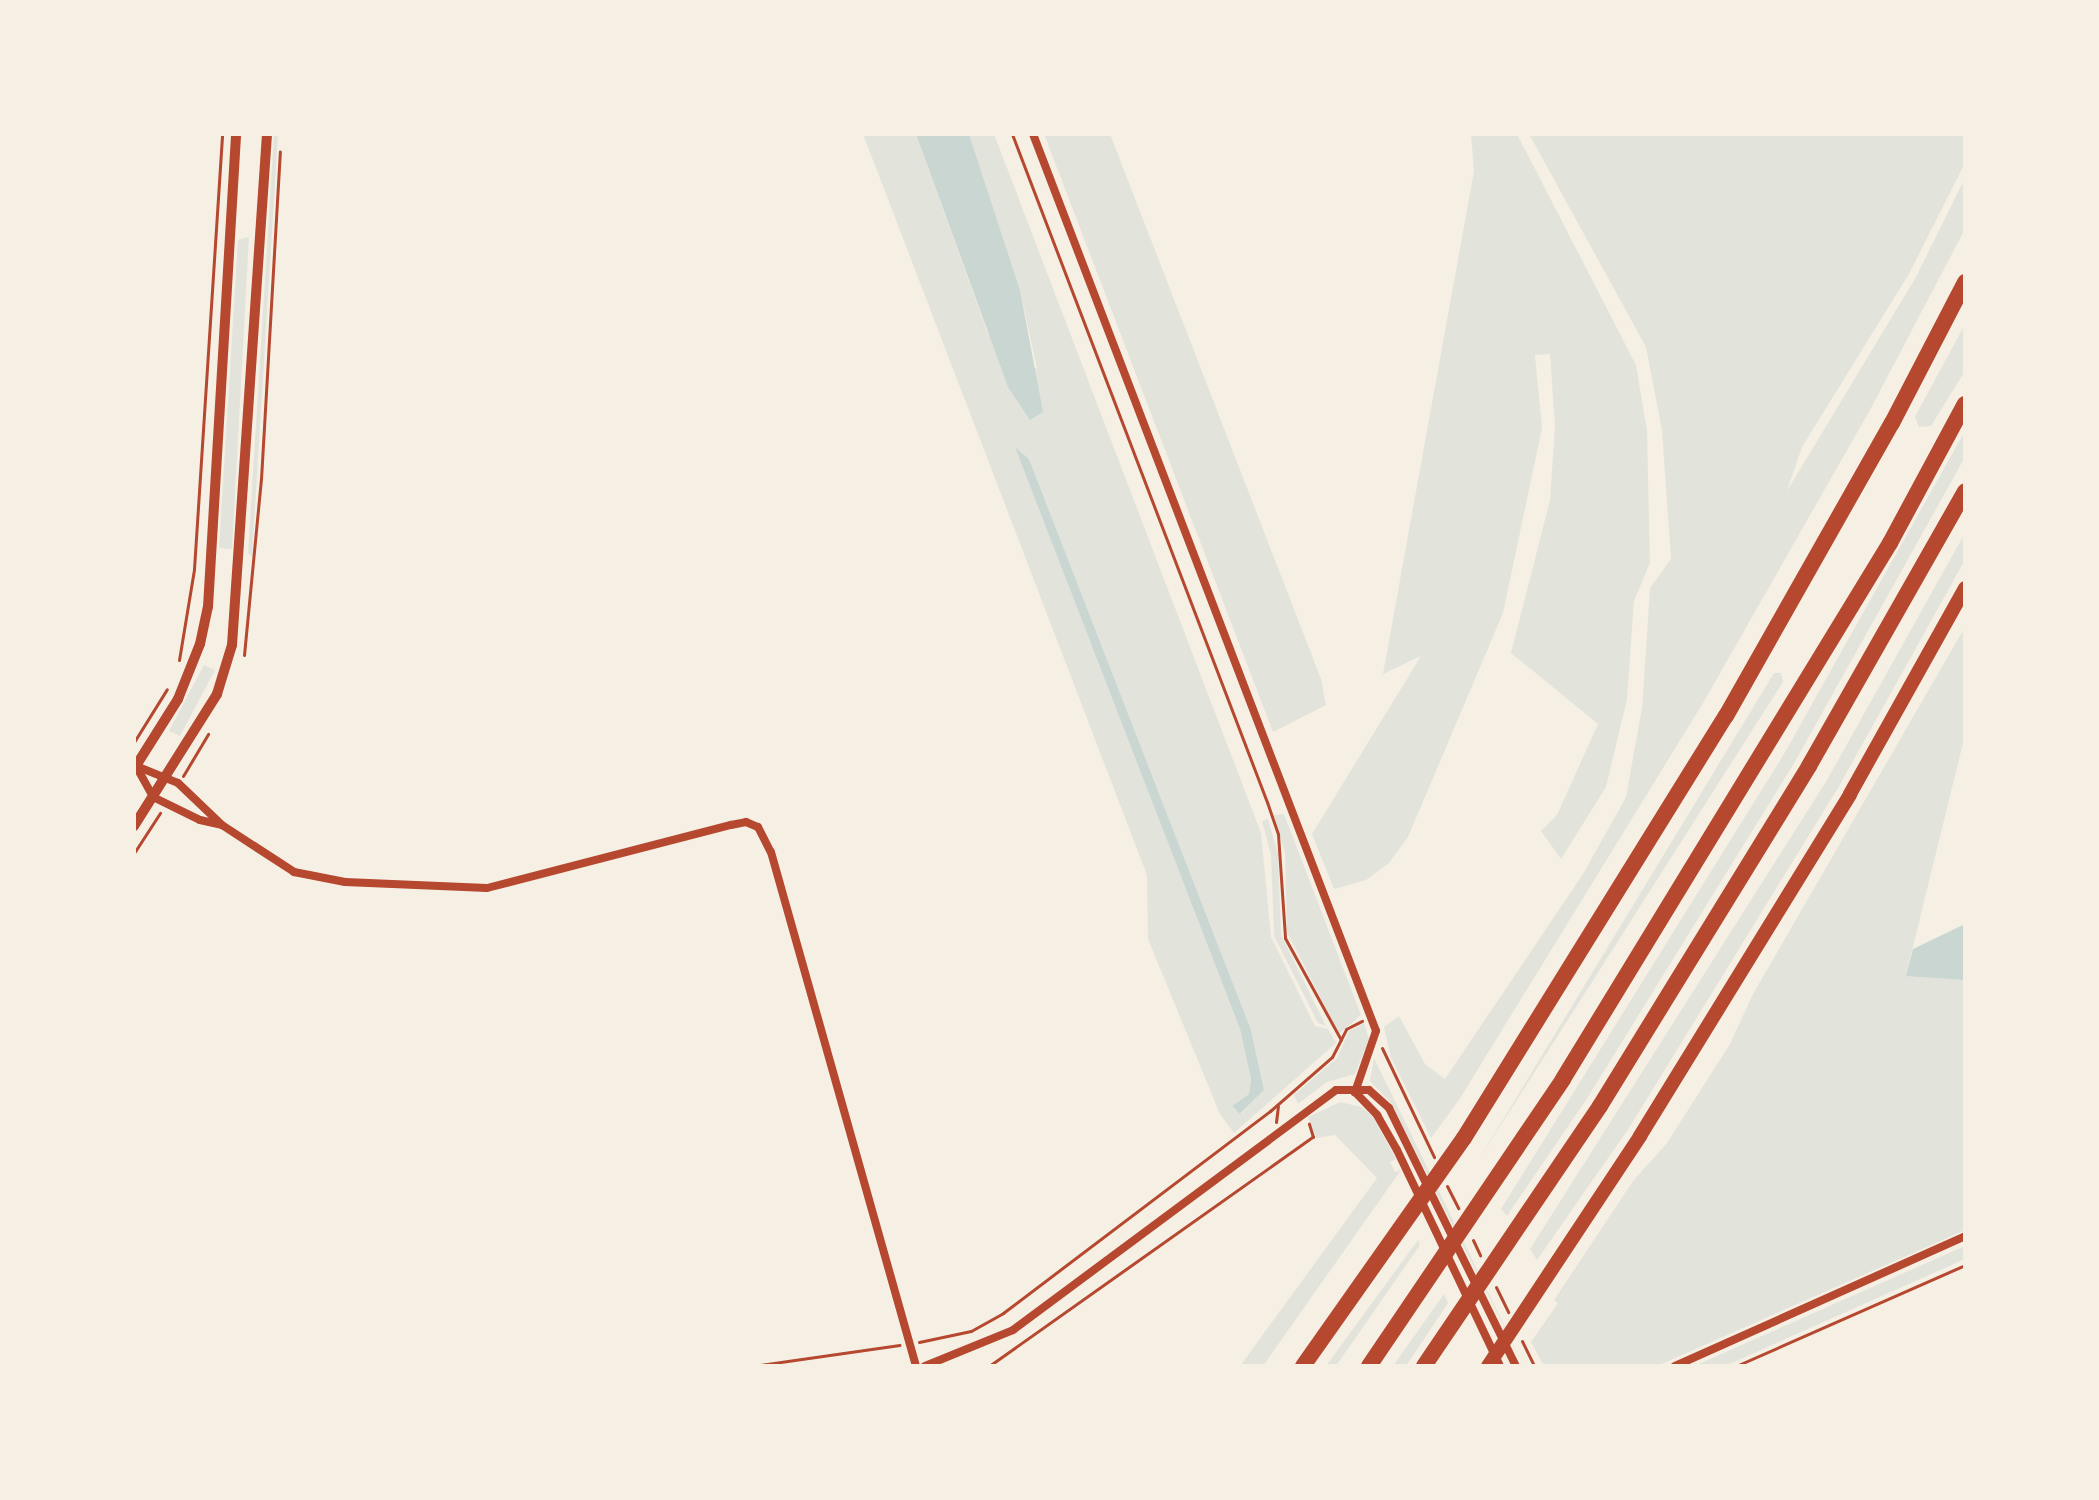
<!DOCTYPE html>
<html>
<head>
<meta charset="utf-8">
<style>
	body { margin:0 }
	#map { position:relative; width:2099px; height:1500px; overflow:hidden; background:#f6efe4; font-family:Merriweather,serif }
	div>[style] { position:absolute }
	.green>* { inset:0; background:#e2e4dc }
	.water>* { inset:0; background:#c9d6d2 }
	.path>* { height:3px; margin:-1.5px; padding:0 1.5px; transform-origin:1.5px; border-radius:1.5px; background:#b5482f }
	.minor>* { height:8px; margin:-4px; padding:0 4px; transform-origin:4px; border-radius:4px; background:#b5482f }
	.tertiary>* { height:10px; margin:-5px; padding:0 5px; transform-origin:5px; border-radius:5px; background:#b5482f }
	.trunk>* { height:14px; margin:-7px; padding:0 7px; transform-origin:7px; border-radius:7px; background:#b5482f }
	.motorway>* { height:16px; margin:-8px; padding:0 8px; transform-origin:8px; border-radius:8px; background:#b5482f }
	span { translate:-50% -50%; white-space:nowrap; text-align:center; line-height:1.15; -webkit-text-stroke:7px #f6efe4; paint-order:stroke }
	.frame { position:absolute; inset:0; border:136px solid #f6efe4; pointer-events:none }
</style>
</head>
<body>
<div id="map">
	<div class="green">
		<div style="clip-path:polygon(274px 134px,278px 134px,252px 557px,248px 553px)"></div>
		<div style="clip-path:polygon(evenodd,863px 134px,916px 134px,988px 334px,1037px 369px,1020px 290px,969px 134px,994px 134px,1261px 833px,1271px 937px,1315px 1026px,1328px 1029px,1336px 1043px,1234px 1133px,1220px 1114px,1148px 939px,1147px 875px,863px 134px,1016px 448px,1029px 459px,1251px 1030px,1264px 1090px,1241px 1114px,1232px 1106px,1249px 1094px,1251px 1079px,1240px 1029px,1016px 448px)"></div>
		<div style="clip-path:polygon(1044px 134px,1110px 134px,1321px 679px,1326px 705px,1273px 732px)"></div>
		<div style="clip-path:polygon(1471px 134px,1517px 134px,1636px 365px,1647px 431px,1650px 563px,1634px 601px,1627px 699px,1606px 787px,1561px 859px,1541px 831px,1557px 815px,1598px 724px,1511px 653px,1550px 500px,1555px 427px,1550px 354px,1535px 355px,1542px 428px,1503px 613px,1408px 837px,1389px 863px,1366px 880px,1334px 889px,1312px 834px,1421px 656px,1383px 674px,1474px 171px)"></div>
		<div style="clip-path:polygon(1529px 134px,1965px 134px,1965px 163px,1909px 274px,1802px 447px,1787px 491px,1916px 277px,1965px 178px,1965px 229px,1870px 410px,1703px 703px,1459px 1100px,1431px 1138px,1391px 1058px,1384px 1027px,1399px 1016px,1425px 1064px,1445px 1079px,1583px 874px,1626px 797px,1642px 708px,1650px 588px,1671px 559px,1662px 430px,1646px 347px)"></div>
		<div style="clip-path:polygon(249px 237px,232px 549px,219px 548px,238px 240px)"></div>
		<div style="clip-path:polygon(1965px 324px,1965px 371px,1931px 426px,1919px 427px,1915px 417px)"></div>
		<div style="clip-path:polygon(1965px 431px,1965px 457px,1796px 760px,1588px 1097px,1507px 1216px,1501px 1209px,1784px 754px)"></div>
		<div style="clip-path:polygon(1965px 533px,1965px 560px,1838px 788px,1629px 1128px,1537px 1260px,1530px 1249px,1827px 780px)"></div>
		<div style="clip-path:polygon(1965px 627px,1965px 735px,1906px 975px,1965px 980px,1965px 1230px,1657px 1366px,1544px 1366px,1531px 1342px,1558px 1303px,1554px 1300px,1633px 1181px,1667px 1143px,1730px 1044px,1753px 994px)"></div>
		<div style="clip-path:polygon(204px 665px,215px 670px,180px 736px,169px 731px)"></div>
		<div style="clip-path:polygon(1774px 673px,1781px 673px,1783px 682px,1478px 1161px)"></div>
		<div style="clip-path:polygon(1284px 814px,1361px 1015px,1339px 1034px,1287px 932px,1285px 853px,1274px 815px)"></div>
		<div style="clip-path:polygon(1268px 819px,1278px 854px,1281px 935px,1326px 1026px,1318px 1023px,1274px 936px,1271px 855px,1262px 821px)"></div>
		<div style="clip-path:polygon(1364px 1023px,1369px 1039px,1355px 1074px,1327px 1082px,1298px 1104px,1294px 1095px,1337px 1058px,1349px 1031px)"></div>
		<div style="clip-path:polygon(1374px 1058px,1524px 1366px,1391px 1103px,1370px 1081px)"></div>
		<div style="clip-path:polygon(1340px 1102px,1362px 1107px,1373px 1117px,1396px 1159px,1390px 1162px,1395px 1172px,1401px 1170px,1263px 1366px,1240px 1366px,1377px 1178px,1335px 1135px,1316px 1138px,1308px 1117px)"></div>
		<div style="clip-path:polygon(1418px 1240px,1420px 1245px,1336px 1366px,1326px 1366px)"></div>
		<div style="clip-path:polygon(1965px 1246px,1965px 1259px,1725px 1366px,1694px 1366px)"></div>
		<div style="clip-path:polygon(1444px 1294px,1448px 1303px,1406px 1366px,1393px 1366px)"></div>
	</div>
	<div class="water">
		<div style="clip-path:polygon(916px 134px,969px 134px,1020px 290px,1043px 412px,1030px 420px,1008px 387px)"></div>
		<div style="clip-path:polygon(1015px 447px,1029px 459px,1251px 1030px,1264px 1090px,1240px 1114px,1232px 1106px,1249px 1094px,1251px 1079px,1240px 1029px)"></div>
		<div style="clip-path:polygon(1965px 924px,1965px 980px,1906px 976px,1913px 949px)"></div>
	</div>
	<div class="path">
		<div style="left:1012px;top:134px;width:715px;rotate:69.11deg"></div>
		<div style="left:1267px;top:802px;width:34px;rotate:71deg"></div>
		<div style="left:1278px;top:834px;width:104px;rotate:86.1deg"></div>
		<div style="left:1285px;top:938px;width:116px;rotate:61.2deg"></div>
		<div style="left:244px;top:655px;width:177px;rotate:-84.5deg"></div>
		<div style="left:261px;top:479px;width:328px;rotate:-86.7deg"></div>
		<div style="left:179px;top:660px;width:92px;rotate:-80.6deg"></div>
		<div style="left:194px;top:569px;width:436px;rotate:-86.3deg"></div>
		<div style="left:134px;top:742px;width:62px;rotate:-58.1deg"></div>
		<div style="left:183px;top:776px;width:49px;rotate:-59.2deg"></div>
		<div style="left:134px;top:853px;width:48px;rotate:-57deg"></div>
		<div style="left:1382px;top:1048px;width:121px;rotate:64.5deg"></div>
		<div style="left:1276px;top:1122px;width:16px;rotate:-83deg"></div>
		<div style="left:1447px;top:1186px;width:25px;rotate:63deg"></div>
		<div style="left:1473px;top:1240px;width:17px;rotate:65deg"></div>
		<div style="left:1496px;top:1287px;width:28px;rotate:64deg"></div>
		<div style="left:1522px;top:1341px;width:28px;rotate:64deg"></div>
		<div style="left:919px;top:1342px;width:53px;rotate:-11.9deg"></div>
		<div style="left:971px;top:1331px;width:37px;rotate:-29deg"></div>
		<div style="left:1003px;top:1313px;width:335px;rotate:-37.1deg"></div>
		<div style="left:1270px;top:1111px;width:82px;rotate:-41.1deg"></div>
		<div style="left:1332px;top:1057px;width:31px;rotate:-63deg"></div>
		<div style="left:1346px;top:1029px;width:18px;rotate:-27deg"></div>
		<div style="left:753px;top:1366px;width:148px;rotate:-8.2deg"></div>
		<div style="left:989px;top:1366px;width:397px;rotate:-35.3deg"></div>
		<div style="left:1313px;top:1137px;width:14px;rotate:-107deg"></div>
		<div style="left:1736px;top:1366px;width:250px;rotate:-23.8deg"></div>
	</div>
	<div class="minor">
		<div style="left:1033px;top:134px;width:960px;rotate:69.07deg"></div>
		<div style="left:1376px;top:1031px;width:65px;rotate:109deg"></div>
		<div style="left:136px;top:766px;width:45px;rotate:22deg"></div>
		<div style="left:178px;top:783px;width:61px;rotate:43.7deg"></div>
		<div style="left:222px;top:825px;width:86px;rotate:33.1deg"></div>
		<div style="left:294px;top:872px;width:52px;rotate:11.1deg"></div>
		<div style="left:345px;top:882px;width:142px;rotate:2.4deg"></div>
		<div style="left:487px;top:888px;width:252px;rotate:-14.5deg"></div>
		<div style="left:731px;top:825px;width:15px;rotate:-11deg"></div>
		<div style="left:746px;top:822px;width:13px;rotate:23deg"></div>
		<div style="left:758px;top:827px;width:28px;rotate:63deg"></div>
		<div style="left:771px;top:852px;width:534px;rotate:74.25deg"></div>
		<div style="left:136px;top:766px;width:35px;rotate:61deg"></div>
		<div style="left:153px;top:797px;width:52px;rotate:26.1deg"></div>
		<div style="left:200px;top:820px;width:22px;rotate:13deg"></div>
		<div style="left:1355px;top:1092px;width:32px;rotate:46deg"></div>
		<div style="left:1377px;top:1115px;width:40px;rotate:60.3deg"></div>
		<div style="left:1397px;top:1150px;width:239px;rotate:64.5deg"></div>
		<div style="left:925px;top:1366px;width:95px;rotate:-22.2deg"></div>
		<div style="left:1013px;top:1330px;width:402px;rotate:-36.6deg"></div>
		<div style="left:1336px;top:1090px;width:33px"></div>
		<div style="left:1369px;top:1090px;width:27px;rotate:42deg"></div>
		<div style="left:1389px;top:1108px;width:288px;rotate:63.8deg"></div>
		<div style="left:1675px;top:1366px;width:318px;rotate:-24.1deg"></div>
	</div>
	<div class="tertiary">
		<div style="left:134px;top:769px;width:83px;rotate:-57.8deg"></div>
		<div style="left:178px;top:699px;width:59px;rotate:-68.2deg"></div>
		<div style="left:200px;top:644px;width:38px;rotate:-78deg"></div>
		<div style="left:208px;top:607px;width:474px;rotate:-86.6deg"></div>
		<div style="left:134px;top:826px;width:156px;rotate:-57.8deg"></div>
		<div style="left:217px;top:694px;width:51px;rotate:-73deg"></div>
		<div style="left:232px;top:645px;width:512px;rotate:-86.08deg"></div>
	</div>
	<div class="trunk">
		<div style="left:1488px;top:1366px;width:276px;rotate:-56.5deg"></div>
		<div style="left:1640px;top:1136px;width:401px;rotate:-58.4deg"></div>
		<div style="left:1850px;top:794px;width:236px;rotate:-60.8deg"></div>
	</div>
	<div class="motorway">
		<div style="left:1303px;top:1366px;width:279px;rotate:-54.8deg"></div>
		<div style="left:1464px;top:1138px;width:497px;rotate:-58.2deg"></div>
		<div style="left:1726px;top:716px;width:337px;rotate:-60.5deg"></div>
		<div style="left:1892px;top:423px;width:159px;rotate:-62.6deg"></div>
		<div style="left:1369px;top:1366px;width:346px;rotate:-55.9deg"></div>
		<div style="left:1563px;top:1079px;width:628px;rotate:-58.61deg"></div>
		<div style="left:1890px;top:543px;width:158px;rotate:-61.7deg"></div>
		<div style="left:1424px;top:1366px;width:314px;rotate:-55.9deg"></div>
		<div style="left:1600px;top:1106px;width:399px;rotate:-58.4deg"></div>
		<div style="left:1809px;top:766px;width:316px;rotate:-60.4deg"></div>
	</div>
	<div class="frame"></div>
</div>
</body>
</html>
